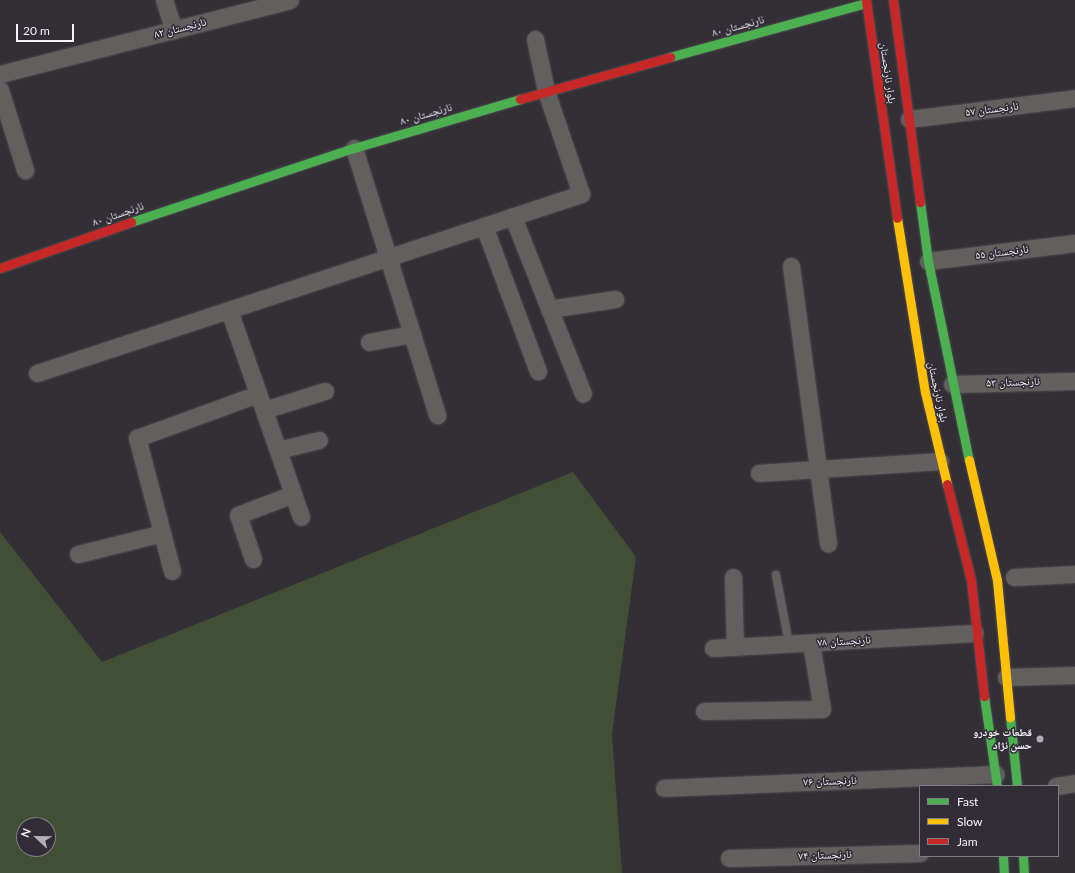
<!DOCTYPE html>
<html>
<head>
<meta charset="utf-8">
<style>
	body { margin:0 }
	#map { position:relative; width:1075px; height:873px; overflow:hidden; background:#322f35; font-family:Lato,"Noto Naskh Arabic",sans-serif }
	div>[style] { position:absolute }
	.green>* { inset:0; background:#424f37 }
	.roads { filter:drop-shadow(0 0 1px #4d4b50) drop-shadow(0 0 1px #4d4b50) }
	.lane>* { height:8px; margin:-4px; padding:0 4px; transform-origin:4px; border-radius:4px; background:#61605f }
	.street>* { height:17px; margin:-8.5px; padding:0 8.5px; transform-origin:8.5px; border-radius:8.5px; background:#61605f }
	.fast>* { height:9px; margin:-4.5px; padding:0 4.5px; transform-origin:4.5px; border-radius:4.5px; background:#4caf50 }
	.slow>* { height:9px; margin:-4.5px; padding:0 4.5px; transform-origin:4.5px; border-radius:4.5px; background:#ffc107 }
	.jam>* { height:9px; margin:-4.5px; padding:0 4.5px; transform-origin:4.5px; border-radius:4.5px; background:#c62828 }
	.dots>* { width:11px; height:11px; translate:-50% -50%; box-sizing:border-box; border:2px solid #312d37; border-radius:50% }
	span { translate:-50% -50%; white-space:nowrap; text-align:center; line-height:1.15; -webkit-text-stroke:3px #312d37; paint-order:stroke }
	.street-label { font-size:11px; color:#f5f2f9 }
	.poi-label { font-size:11px; color:#f5f2f9; font-weight:700 }
	.right { translate:-100% -50%; text-align:right }
	.legend { position:absolute; left:919px; top:785px; width:140px; height:72px; box-sizing:border-box; background:#312d37; border:1px solid #7f7c85; margin:0; padding:5px 7px; list-style:none; font-size:12px; color:#f5f2f9 }
	.legend li { display:flex; align-items:center; gap:8px; height:20px }
	.legend b { width:20px; border:1px solid #7f7c85 }
	.north { position:absolute; left:16px; top:817px; width:40px; height:40px; box-sizing:border-box; background:#312d37; border:1px solid #7f7c85; border-radius:50%; rotate:292deg; font-size:11px; font-weight:700; line-height:16px; text-align:center; color:#f5f2f9 }
	.north::after { content:''; display:block; margin:auto; width:14px; height:18px; background:#b1aeb4; clip-path:polygon(50% 0,100% 100%,50% 72%,0 100%) }
	.scale { position:absolute; left:16px; top:24px; width:58px; height:18px; box-sizing:border-box; border:2px solid #f5f2f9; border-top:0; padding-left:5px; font-size:12px; line-height:14px; white-space:nowrap; color:#f5f2f9; -webkit-text-stroke:3px #312d37; paint-order:stroke }
</style>
</head>
<body>
<div id="map">
	<div class="green">
		<div style="clip-path:polygon(evenodd,573px 472px,636px 557px,612px 734px,622px 873px,0 873px,0 532px,102px 662px,573px 472px,24px 825px,48px 825px,48px 849px,24px 849px,24px 825px)"></div>
	</div>
	<div class="roads">
		<div class="lane">
			<div style="left:776px;top:575px;width:70px;rotate:79.3deg"></div>
		</div>
		<div class="street">
			<div style="left:164px;top:0;width:32px;rotate:72deg"></div>
			<div style="left:0;top:74px;width:299px;rotate:-14.3deg"></div>
			<div style="left:0;top:90px;width:84px;rotate:72.6deg"></div>
			<div style="left:909px;top:119px;width:167px;rotate:-7.2deg"></div>
			<div style="left:354px;top:148px;width:280px;rotate:72.7deg"></div>
			<div style="left:513px;top:217px;width:190px;rotate:68.4deg"></div>
			<div style="left:484px;top:226px;width:155px;rotate:69.6deg"></div>
			<div style="left:928px;top:261px;width:148px;rotate:-7deg"></div>
			<div style="left:791px;top:266px;width:280px;rotate:82.4deg"></div>
			<div style="left:549px;top:309px;width:67px;rotate:-8.6deg"></div>
			<div style="left:229px;top:310px;width:219px;rotate:70.8deg"></div>
			<div style="left:369px;top:342px;width:44px;rotate:-10.5deg"></div>
			<div style="left:37px;top:373px;width:573px;rotate:-18.21deg"></div>
			<div style="left:581px;top:194px;width:109px;rotate:-108.8deg"></div>
			<div style="left:546px;top:91px;width:53px;rotate:-101.9deg"></div>
			<div style="left:952px;top:384px;width:123px;rotate:-1.4deg"></div>
			<div style="left:264px;top:410px;width:64px;rotate:-17.3deg"></div>
			<div style="left:278px;top:450px;width:42px;rotate:-13.7deg"></div>
			<div style="left:759px;top:473px;width:181px;rotate:-3.8deg"></div>
			<div style="left:78px;top:554px;width:87px;rotate:-14deg"></div>
			<div style="left:253px;top:559px;width:46px;rotate:-108.8deg"></div>
			<div style="left:238px;top:515px;width:59px;rotate:-20.9deg"></div>
			<div style="left:172px;top:571px;width:138px;rotate:-104.7deg"></div>
			<div style="left:137px;top:438px;width:129px;rotate:-20deg"></div>
			<div style="left:733px;top:577px;width:70px;rotate:88.4deg"></div>
			<div style="left:1014px;top:577px;width:61px;rotate:-2.8deg"></div>
			<div style="left:713px;top:648px;width:262px;rotate:-3.3deg"></div>
			<div style="left:1006px;top:677px;width:69px;rotate:-1.7deg"></div>
			<div style="left:704px;top:711px;width:118px;rotate:-1deg"></div>
			<div style="left:822px;top:709px;width:67px;rotate:-99.5deg"></div>
			<div style="left:1056px;top:786px;width:19px;rotate:-9deg"></div>
			<div style="left:664px;top:788px;width:332px;rotate:-2.4deg"></div>
			<div style="left:729px;top:858px;width:191px;rotate:-1.5deg"></div>
		</div>
		<div class="fast">
			<div style="left:670px;top:57px;width:203px;rotate:-15.4deg"></div>
			<div style="left:920px;top:202px;width:60px;rotate:82.3deg"></div>
			<div style="left:928px;top:261px;width:203px;rotate:78.4deg"></div>
			<div style="left:131px;top:222px;width:235px;rotate:-18.4deg"></div>
			<div style="left:354px;top:148px;width:173px;rotate:-16.4deg"></div>
			<div style="left:984px;top:696px;width:91px;rotate:81.8deg"></div>
			<div style="left:1010px;top:717px;width:69px;rotate:84.2deg"></div>
			<div style="left:1003px;top:856px;width:17px;rotate:87deg"></div>
			<div style="left:1023px;top:856px;width:17px;rotate:87deg"></div>
		</div>
		<div class="slow">
			<div style="left:897px;top:218px;width:176px;rotate:80.9deg"></div>
			<div style="left:925px;top:392px;width:95px;rotate:76.6deg"></div>
			<div style="left:969px;top:460px;width:123px;rotate:76.9deg"></div>
			<div style="left:997px;top:580px;width:138px;rotate:84.6deg"></div>
		</div>
		<div class="jam">
			<div style="left:866px;top:0;width:220px;rotate:81.9deg"></div>
			<div style="left:893px;top:0;width:204px;rotate:82.4deg"></div>
			<div style="left:520px;top:99px;width:156px;rotate:-15.6deg"></div>
			<div style="left:0;top:268px;width:139px;rotate:-19.3deg"></div>
			<div style="left:947px;top:484px;width:99px;rotate:76deg"></div>
			<div style="left:971px;top:580px;width:117px;rotate:83.6deg"></div>
		</div>
	</div>
	<div class="dots">
		<div style="left:1040px;top:739px;background:#b1aeb4"></div>
	</div>
	<div class="street-label">
		<span style="left:738px;top:26px;rotate:-15deg">نارنجستان ۸۰</span>
		<span style="left:180px;top:28px;rotate:-14deg">نارنجستان ۸۲</span>
		<span style="left:888px;top:73px;rotate:82deg">بلوار نارنجستان</span>
		<span style="left:992px;top:109px;rotate:-7deg">نارنجستان ۵۷</span>
		<span style="left:426px;top:114px;rotate:-16deg">نارنجستان ۸۰</span>
		<span style="left:118px;top:214px;rotate:-19deg">نارنجستان ۸۰</span>
		<span style="left:1002px;top:252px;rotate:-7deg">نارنجستان ۵۵</span>
		<span style="left:1013px;top:382px;rotate:-2deg">نارنجستان ۵۳</span>
		<span style="left:938px;top:392px;rotate:78deg">بلوار نارنجستان</span>
		<span style="left:844px;top:641px;rotate:-3deg">نارنجستان ۷۸</span>
		<span style="left:830px;top:781px;rotate:-2deg">نارنجستان ۷۶</span>
		<span style="left:825px;top:855px;rotate:-2deg">نارنجستان ۷۴</span>
	</div>
	<div class="poi-label">
		<span class="right" style="left:1032px;top:739px">قطعات خودرو<br>حسن نژاد</span>
	</div>
	<ul class="legend">
	<li><b style="height:5px;background:#4caf50"></b>Fast</li>
	<li><b style="height:5px;background:#ffc107"></b>Slow</li>
	<li><b style="height:5px;background:#c62828"></b>Jam</li>
	</ul>
	<div class="north">N</div>
	<div class="scale">20 m</div>
</div>
</body>
</html>
